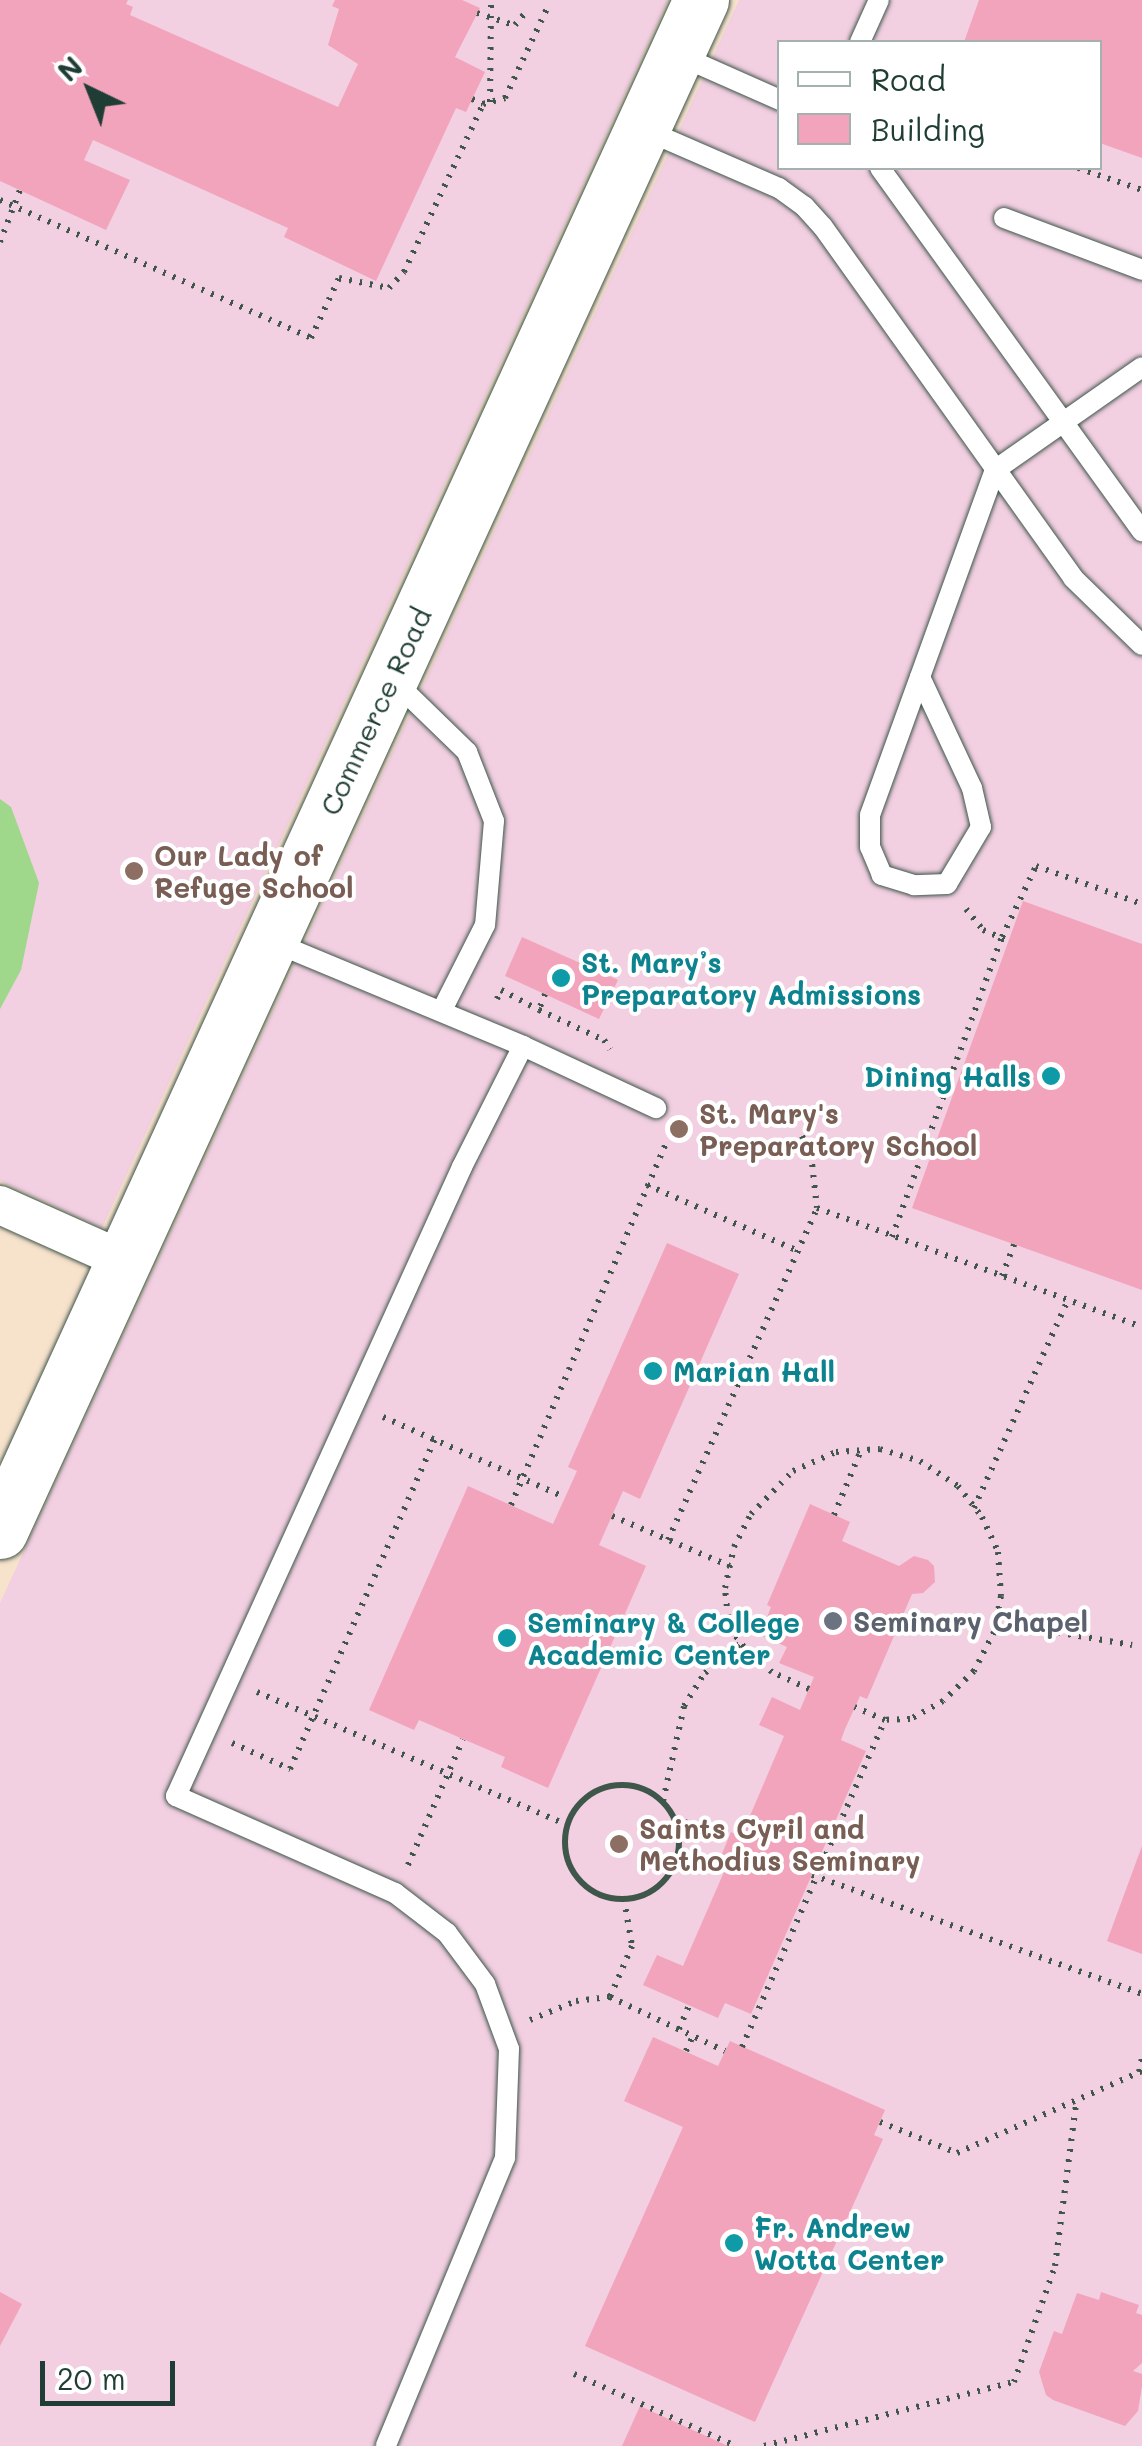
<!DOCTYPE html>
<html>
<head>
<meta charset="utf-8">
<style>
	body { margin:0 }
	#map { position:relative; width:1142px; height:2446px; overflow:hidden; background:#f7e2cc; font-family:Mali,sans-serif }
	div>[style] { position:absolute }
	.built>* { inset:0; background:#f2cfe1 }
	.green>* { inset:0; background:#9fd88a }
	.building>* { inset:0; background:#f2a4bc }
	.path>* { height:6px; margin-top:-3px; transform-origin:0; background:repeating-linear-gradient(90deg,#3f564b 0 2.5px,transparent 0 10.5px) }
	.path>.ring { margin:-3px; padding:0; box-sizing:content-box; background:none; border:6px solid #3f564b; border-radius:50% }
	.roads { filter:drop-shadow(0 0 2px #3f564b) drop-shadow(0 0 2px #3f564b) }
	.lane>* { height:20px; margin:-10px; padding:0 10px; transform-origin:10px; border-radius:10px; background:#fff }
	.street>* { height:38px; margin:-19px; padding:0 19px; transform-origin:19px; border-radius:19px; background:#fff }
	.secondary>* { height:55px; margin:-27.5px; padding:0 27.5px; transform-origin:27.5px; border-radius:27.5px; background:#fff }
	.dots>* { width:28px; height:28px; translate:-50% -50%; box-sizing:border-box; border:5px solid #fff; border-radius:50% }
	span { translate:-50% -50%; white-space:nowrap; text-align:center; line-height:1.15; -webkit-text-stroke:8px #fff; paint-order:stroke }
	.street-label { font-size:28px; color:#1f3d34 }
	.education-label { font-size:28px; color:#785e54; font-weight:700 }
	.left { translate:0 -50%; text-align:left }
	.culture-label { font-size:28px; color:#0d838f; font-weight:700 }
	.right { translate:-100% -50%; text-align:right }
	.worship-label { font-size:28px; color:#5b616d; font-weight:700 }
	.legend { position:absolute; left:777px; top:40px; width:325px; height:130px; box-sizing:border-box; background:#fff; border:2px solid #a5b1ae; margin:0; padding:12px 18px; list-style:none; font-size:30px; color:#1f3d34 }
	.legend li { display:flex; align-items:center; gap:20px; height:50px }
	.legend b { width:50px; border:2px solid #a5b1ae }
	.north { position:absolute; left:40px; top:40px; width:100px; height:100px; -webkit-text-stroke:8px #fff; paint-order:stroke; rotate:317deg; font-size:28px; font-weight:700; line-height:40px; text-align:center; color:#1f3d34 }
	.north::after { content:''; display:block; margin:auto; width:35px; height:45px; background:#1f3d34; clip-path:polygon(50% 0,100% 100%,50% 72%,0 100%) }
	.scale { position:absolute; left:40px; top:2361px; width:135px; height:45px; box-sizing:border-box; border:5px solid #1f3d34; border-top:0; padding-left:12px; font-size:30px; line-height:35px; white-space:nowrap; color:#1f3d34; -webkit-text-stroke:8px #fff; paint-order:stroke }
</style>
</head>
<body>
<div id="map">
	<div class="built">
		<div style="clip-path:polygon(0 0,668px 0,102px 1228px,0 1181px)"></div>
		<div style="clip-path:polygon(evenodd,739px 0,1142px 0,1142px 2446px,0 2446px,0 1603px,739px 0,780px 42px,1100px 42px,1100px 168px,780px 168px,780px 42px)"></div>
	</div>
	<div class="green">
		<div style="clip-path:polygon(0 799px,11px 807px,39px 883px,21px 970px,0 1009px)"></div>
	</div>
	<div class="building">
		<div style="clip-path:polygon(0 0,128px 0,126px 4px,133px 7px,130px 15px,338px 107px,358px 64px,328px 45px,339px 9px,332px 6px,335px 0,462px 0,480px 8px,455px 57px,485px 72px,466px 112px,456px 108px,376px 281px,284px 237px,288px 228px,93px 140px,84px 160px,130px 180px,106px 230px,0 181px)"></div>
		<div style="clip-path:polygon(979px 0,1142px 0,1142px 158px,1100px 143px,1100px 42px,964px 42px)"></div>
		<div style="clip-path:polygon(1023px 901px,1142px 944px,1142px 1290px,912px 1208px)"></div>
		<div style="clip-path:polygon(522px 937px,618px 980px,599px 1019px,505px 976px)"></div>
		<div style="clip-path:polygon(667px 1243px,739px 1274px,640px 1499px,623px 1491px,599px 1545px,646px 1566px,548px 1788px,501px 1767px,505px 1757px,463px 1739px,419px 1720px,414px 1730px,369px 1710px,468px 1486px,553px 1524px,577px 1471px,568px 1467px)"></div>
		<div style="clip-path:polygon(810px 1504px,850px 1522px,842px 1541px,899px 1566px,914px 1556px,928px 1560px,934px 1566px,935px 1582px,923px 1593px,912px 1594px,867px 1699px,860px 1696px,845px 1729px,841px 1740px,866px 1751px,751px 2014px,725px 2003px,718px 2018px,643px 1985px,657px 1955px,683px 1966px,727px 1865px,719px 1861px,731px 1832px,741px 1837px,784px 1736px,759px 1725px,772px 1697px,800px 1710px,814px 1677px,779px 1663px,787px 1647px,760px 1635px,771px 1607px,767px 1605px)"></div>
		<div style="clip-path:polygon(1142px 1846px,1142px 1954px,1107px 1941px)"></div>
		<div style="clip-path:polygon(653px 2037px,718px 2066px,730px 2041px,885px 2110px,874px 2135px,883px 2139px,755px 2422px,585px 2346px,683px 2127px,624px 2101px)"></div>
		<div style="clip-path:polygon(0 2292px,22px 2304px,0 2346px)"></div>
		<div style="clip-path:polygon(1101px 2292px,1139px 2305px,1136px 2313px,1142px 2315px,1142px 2363px,1133px 2371px,1142px 2374px,1142px 2386px,1138px 2411px,1125px 2426px,1053px 2400px,1046px 2395px,1039px 2372px,1054px 2331px,1062px 2334px,1077px 2293px,1099px 2300px)"></div>
		<div style="clip-path:polygon(640px 2406px,728px 2446px,622px 2446px)"></div>
	</div>
	<div class="path">
		<div style="left:477px;top:13px;width:40px;rotate:18deg"></div>
		<div style="left:515px;top:25px;width:16px;rotate:-50deg"></div>
		<div style="left:472px;top:99px;width:12px;rotate:24deg"></div>
		<div style="left:490px;top:102px;width:102px;rotate:-89.4deg"></div>
		<div style="left:1078px;top:168px;width:68px;rotate:19deg"></div>
		<div style="left:0;top:200px;width:340px;rotate:23.9deg"></div>
		<div style="left:311px;top:338px;width:66px;rotate:-65deg"></div>
		<div style="left:339px;top:278px;width:51px;rotate:11.3deg"></div>
		<div style="left:389px;top:288px;width:22px;rotate:-47deg"></div>
		<div style="left:404px;top:272px;width:186px;rotate:-64.8deg"></div>
		<div style="left:483px;top:104px;width:23px;rotate:-15deg"></div>
		<div style="left:505px;top:98px;width:102px;rotate:-64.9deg"></div>
		<div style="left:0;top:242px;width:56px;rotate:-69deg"></div>
		<div style="left:966px;top:909px;width:27px;rotate:51deg"></div>
		<div style="left:983px;top:930px;width:28px;rotate:23deg"></div>
		<div style="left:545px;top:994px;width:17px;rotate:111deg"></div>
		<div style="left:539px;top:1010px;width:72px;rotate:24.8deg"></div>
		<div style="left:604px;top:1040px;width:11px;rotate:56deg"></div>
		<div style="left:497px;top:999px;width:10px;rotate:-66deg"></div>
		<div style="left:501px;top:990px;width:43px;rotate:27.8deg"></div>
		<div style="left:802px;top:1136px;width:20px;rotate:63deg"></div>
		<div style="left:811px;top:1154px;width:54px;rotate:83.7deg"></div>
		<div style="left:817px;top:1208px;width:346px;rotate:20.1deg"></div>
		<div style="left:647px;top:1185px;width:165px;rotate:23.6deg"></div>
		<div style="left:892px;top:1237px;width:320px;rotate:-69.9deg"></div>
		<div style="left:1002px;top:937px;width:79px;rotate:-64.4deg"></div>
		<div style="left:1036px;top:866px;width:113px;rotate:19.7deg"></div>
		<div style="left:1002px;top:1276px;width:34px;rotate:-69deg"></div>
		<div style="left:383px;top:1417px;width:198px;rotate:23.8deg"></div>
		<div style="left:511px;top:1505px;width:398px;rotate:-66.8deg"></div>
		<div style="left:974px;top:1508px;width:226px;rotate:-65.7deg"></div>
		<div style="left:834px;top:1515px;width:70px;rotate:-67.4deg"></div>
		<div style="left:612px;top:1516px;width:128px;rotate:23deg"></div>
		<div style="left:668px;top:1540px;width:364px;rotate:-65.8deg"></div>
		<div style="left:996px;top:1622px;width:138px;rotate:9.6deg"></div>
		<div style="left:809px;top:1689px;width:41px;rotate:-155.3deg"></div>
		<div style="left:772px;top:1672px;width:28px;rotate:-142deg"></div>
		<div style="left:750px;top:1655px;width:35px;rotate:-127deg"></div>
		<div style="left:729px;top:1627px;width:39px;rotate:-96deg"></div>
		<div style="left:725px;top:1588px;width:42px;rotate:-77.6deg"></div>
		<div style="left:734px;top:1547px;width:37px;rotate:-63deg"></div>
		<div style="left:751px;top:1514px;width:60px;rotate:-45.7deg"></div>
		<div style="left:793px;top:1471px;width:47px;rotate:-23.8deg"></div>
		<div style="left:836px;top:1452px;width:44px;rotate:-3.9deg"></div>
		<div style="left:880px;top:1449px;width:42px;rotate:16.7deg"></div>
		<div style="left:920px;top:1461px;width:45px;rotate:33.3deg"></div>
		<div style="left:958px;top:1486px;width:39px;rotate:52deg"></div>
		<div style="left:982px;top:1517px;width:38px;rotate:65deg"></div>
		<div style="left:998px;top:1552px;width:44px;rotate:86.1deg"></div>
		<div style="left:1001px;top:1596px;width:37px;rotate:101deg"></div>
		<div style="left:994px;top:1632px;width:44px;rotate:117.1deg"></div>
		<div style="left:974px;top:1671px;width:43px;rotate:135.9deg"></div>
		<div style="left:943px;top:1701px;width:38px;rotate:151deg"></div>
		<div style="left:910px;top:1719px;width:25px;rotate:178deg"></div>
		<div style="left:885px;top:1720px;width:33px;rotate:-157deg"></div>
		<div style="left:257px;top:1692px;width:337px;rotate:23.2deg"></div>
		<div style="left:232px;top:1743px;width:64px;rotate:24.1deg"></div>
		<div style="left:290px;top:1769px;width:360px;rotate:-66.3deg"></div>
		<div class="ring" style="left:565px;top:1785px;width:108px;height:108px"></div>
		<div style="left:663px;top:1801px;width:97px;rotate:-77.5deg"></div>
		<div style="left:684px;top:1706px;width:39px;rotate:-58deg"></div>
		<div style="left:705px;top:1673px;width:47px;rotate:-39.8deg"></div>
		<div style="left:675px;top:1818px;width:57px;rotate:21.6deg"></div>
		<div style="left:408px;top:1865px;width:137px;rotate:-66.4deg"></div>
		<div style="left:812px;top:1875px;width:351px;rotate:19.8deg"></div>
		<div style="left:624px;top:1899px;width:48px;rotate:80.3deg"></div>
		<div style="left:632px;top:1946px;width:56px;rotate:113.3deg"></div>
		<div style="left:610px;top:1997px;width:127px;rotate:25.2deg"></div>
		<div style="left:530px;top:2020px;width:50px;rotate:-22.4deg"></div>
		<div style="left:576px;top:2001px;width:34px;rotate:-7deg"></div>
		<div style="left:679px;top:2029px;width:26px;rotate:-67deg"></div>
		<div style="left:742px;top:2047px;width:357px;rotate:-66.4deg"></div>
		<div style="left:686px;top:2051px;width:17px;rotate:-65deg"></div>
		<div style="left:1139px;top:2072px;width:14px;rotate:-78deg"></div>
		<div style="left:880px;top:2122px;width:83px;rotate:21.9deg"></div>
		<div style="left:957px;top:2153px;width:202px;rotate:-23.9deg"></div>
		<div style="left:574px;top:2374px;width:177px;rotate:24deg"></div>
		<div style="left:764px;top:2446px;width:258px;rotate:-14.4deg"></div>
		<div style="left:1014px;top:2382px;width:123px;rotate:-70.5deg"></div>
		<div style="left:1055px;top:2266px;width:163px;rotate:-82.6deg"></div>
	</div>
	<div class="roads">
		<div class="lane">
			<div style="left:860px;top:42px;width:46px;rotate:-65.7deg"></div>
			<div style="left:676px;top:54px;width:114px;rotate:23.9deg"></div>
			<div style="left:643px;top:129px;width:148px;rotate:23.5deg"></div>
			<div style="left:779px;top:188px;width:31px;rotate:36deg"></div>
			<div style="left:804px;top:206px;width:28px;rotate:48deg"></div>
			<div style="left:823px;top:227px;width:431px;rotate:54.5deg"></div>
			<div style="left:1073px;top:578px;width:96px;rotate:44.2deg"></div>
			<div style="left:880px;top:168px;width:448px;rotate:54.2deg"></div>
			<div style="left:1004px;top:218px;width:147px;rotate:20.6deg"></div>
			<div style="left:920px;top:677px;width:123px;rotate:64.9deg"></div>
			<div style="left:972px;top:788px;width:40px;rotate:77deg"></div>
			<div style="left:981px;top:827px;width:66px;rotate:120.8deg"></div>
			<div style="left:947px;top:884px;width:33px;rotate:178deg"></div>
			<div style="left:914px;top:885px;width:34px;rotate:-163deg"></div>
			<div style="left:882px;top:875px;width:30px;rotate:-113deg"></div>
			<div style="left:870px;top:847px;width:32px;rotate:-90deg"></div>
			<div style="left:870px;top:815px;width:367px;rotate:-70.1deg"></div>
			<div style="left:995px;top:470px;width:179px;rotate:-35deg"></div>
			<div style="left:392px;top:679px;width:105px;rotate:44.2deg"></div>
			<div style="left:467px;top:752px;width:74px;rotate:68.6deg"></div>
			<div style="left:494px;top:821px;width:104px;rotate:94.9deg"></div>
			<div style="left:485px;top:925px;width:95px;rotate:116.8deg"></div>
			<div style="left:271px;top:941px;width:273px;rotate:22.6deg"></div>
			<div style="left:523px;top:1046px;width:136px;rotate:116.8deg"></div>
			<div style="left:462px;top:1167px;width:691px;rotate:114.45deg"></div>
			<div style="left:176px;top:1796px;width:240px;rotate:23.9deg"></div>
			<div style="left:395px;top:1893px;width:66px;rotate:37.6deg"></div>
			<div style="left:447px;top:1933px;width:64px;rotate:53.3deg"></div>
			<div style="left:485px;top:1984px;width:69px;rotate:69.7deg"></div>
			<div style="left:509px;top:2049px;width:109px;rotate:92.1deg"></div>
			<div style="left:505px;top:2158px;width:312px;rotate:112.5deg"></div>
			<div style="left:523px;top:1046px;width:147px;rotate:25deg"></div>
		</div>
		<div class="street">
			<div style="left:0;top:1205px;width:135px;rotate:24.1deg"></div>
		</div>
		<div class="secondary">
			<div style="left:0;top:1531px;width:1684px;rotate:-65.4deg"></div>
		</div>
	</div>
	<div class="dots">
		<div style="left:134px;top:871px;background:#8d6e63"></div>
		<div style="left:561px;top:978px;background:#0f9aa8"></div>
		<div style="left:1051px;top:1076px;background:#0f9aa8"></div>
		<div style="left:679px;top:1129px;background:#8d6e63"></div>
		<div style="left:653px;top:1371px;background:#0f9aa8"></div>
		<div style="left:833px;top:1621px;background:#6b7280"></div>
		<div style="left:507px;top:1638px;background:#0f9aa8"></div>
		<div style="left:619px;top:1844px;background:#8d6e63"></div>
		<div style="left:734px;top:2243px;background:#0f9aa8"></div>
	</div>
	<div class="street-label">
		<span style="left:375px;top:711px;rotate:-65deg">Commerce Road</span>
	</div>
	<div class="education-label">
		<span class="left" style="left:154px;top:871px">Our Lady of<br>Refuge School</span>
		<span class="left" style="left:699px;top:1129px">St. Mary's<br>Preparatory School</span>
		<span class="left" style="left:639px;top:1844px">Saints Cyril and<br>Methodius Seminary</span>
	</div>
	<div class="culture-label">
		<span class="left" style="left:581px;top:978px">St. Mary’s<br>Preparatory Admissions</span>
		<span class="right" style="left:1031px;top:1076px">Dining Halls</span>
		<span class="left" style="left:673px;top:1371px">Marian Hall</span>
		<span class="left" style="left:527px;top:1638px">Seminary &amp; College<br>Academic Center</span>
		<span class="left" style="left:754px;top:2243px">Fr. Andrew<br>Wotta Center</span>
	</div>
	<div class="worship-label">
		<span class="left" style="left:853px;top:1621px">Seminary Chapel</span>
	</div>
	<ul class="legend">
	<li><b style="height:12px;background:#fff"></b>Road</li>
	<li><b style="height:28px;background:#f2a4bc"></b>Building</li>
	</ul>
	<div class="north">N</div>
	<div class="scale">20 m</div>
</div>
</body>
</html>
